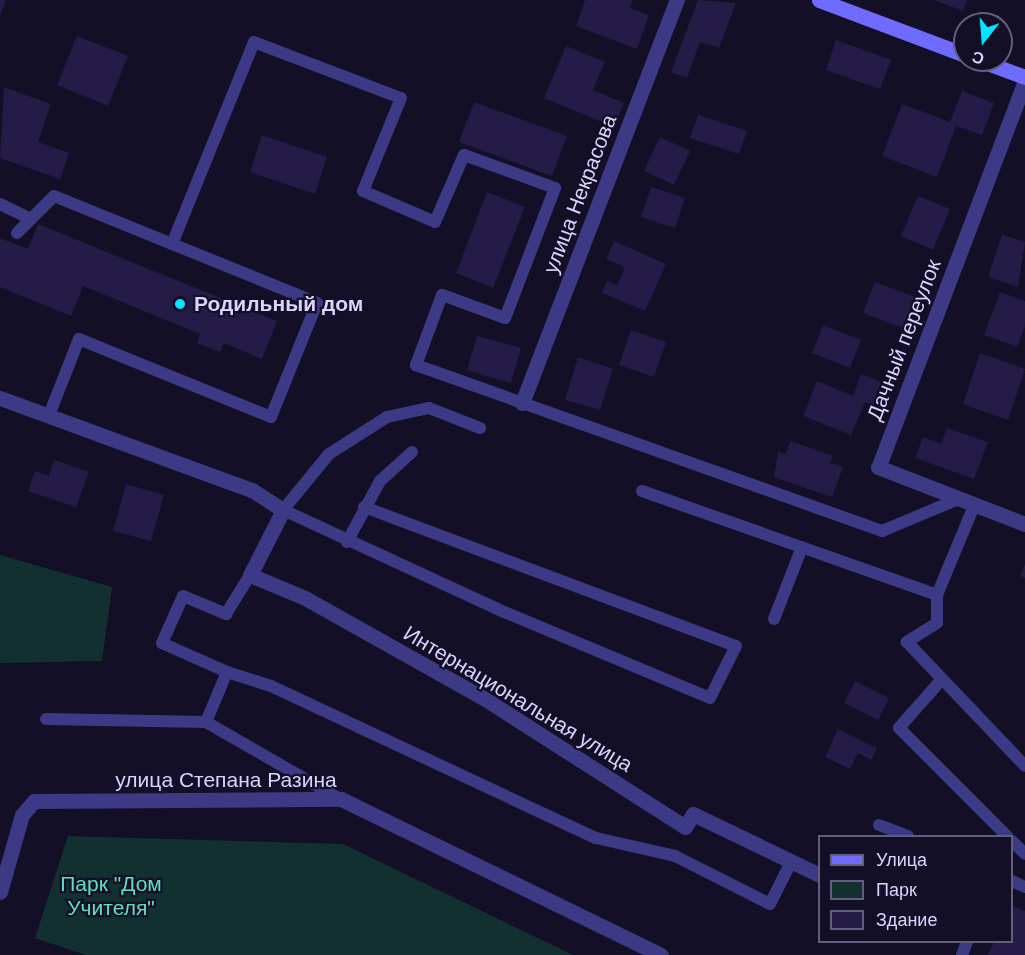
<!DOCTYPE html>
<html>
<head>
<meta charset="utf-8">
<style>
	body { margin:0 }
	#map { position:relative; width:1025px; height:955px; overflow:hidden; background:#130f26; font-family:Helvetica,sans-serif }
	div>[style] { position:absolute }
	.green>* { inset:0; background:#12302f }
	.building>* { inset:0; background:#241b47 }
	.lane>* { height:12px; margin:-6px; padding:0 6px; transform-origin:6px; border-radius:6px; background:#3d3a85 }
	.street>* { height:15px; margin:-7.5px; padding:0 7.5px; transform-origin:7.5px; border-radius:7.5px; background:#3d3a85 }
	.secondary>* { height:15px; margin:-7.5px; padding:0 7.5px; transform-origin:7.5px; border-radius:7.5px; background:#6f6bff }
	.dots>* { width:16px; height:16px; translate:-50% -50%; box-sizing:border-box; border:3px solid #130f26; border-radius:50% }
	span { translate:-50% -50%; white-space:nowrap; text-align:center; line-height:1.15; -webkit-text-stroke:4.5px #130f26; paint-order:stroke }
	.street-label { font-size:21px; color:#d9d4ff }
	.poi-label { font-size:21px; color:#d9d4ff; font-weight:700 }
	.left { translate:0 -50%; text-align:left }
	.park-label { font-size:21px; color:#5fe0c0 }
	.legend { position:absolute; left:818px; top:835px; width:195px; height:108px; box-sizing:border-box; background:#130f26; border:2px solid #625e7d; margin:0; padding:8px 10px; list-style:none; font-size:18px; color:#d9d4ff }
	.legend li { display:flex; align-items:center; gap:12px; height:30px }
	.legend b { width:30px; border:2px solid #625e7d }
	.north { position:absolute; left:953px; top:12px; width:60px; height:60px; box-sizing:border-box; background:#130f26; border:2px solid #625e7d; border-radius:50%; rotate:197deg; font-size:16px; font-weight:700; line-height:24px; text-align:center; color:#d9d4ff }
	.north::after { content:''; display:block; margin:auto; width:21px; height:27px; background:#00e5ff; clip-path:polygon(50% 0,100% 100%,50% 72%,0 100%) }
</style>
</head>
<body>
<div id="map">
	<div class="green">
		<div style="clip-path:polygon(0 555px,112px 587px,102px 661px,0 663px)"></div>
		<div style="clip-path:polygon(68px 836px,343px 844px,573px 955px,86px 955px,35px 938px)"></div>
	</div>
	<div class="building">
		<div style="clip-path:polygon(0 0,6px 0,0 16px)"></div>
		<div style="clip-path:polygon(585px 0,633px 0,630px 8px,649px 15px,637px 49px,576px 26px)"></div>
		<div style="clip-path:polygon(698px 0,736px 3px,719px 48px,700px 42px,687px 78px,671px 72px)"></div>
		<div style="clip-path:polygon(934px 0,967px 0,963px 11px)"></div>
		<div style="clip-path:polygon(77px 36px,128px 56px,108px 106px,57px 85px)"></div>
		<div style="clip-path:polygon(836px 40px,891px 60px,880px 89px,826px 70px)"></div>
		<div style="clip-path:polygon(566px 46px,605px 62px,593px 90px,624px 103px,614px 127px,544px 98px)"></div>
		<div style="clip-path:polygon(4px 87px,51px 104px,38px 142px,69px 153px,60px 179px,0 158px)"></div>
		<div style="clip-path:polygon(962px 91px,994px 103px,982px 135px,956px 126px,937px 177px,882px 156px,902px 104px,950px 122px)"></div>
		<div style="clip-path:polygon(474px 102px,567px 136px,552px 176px,459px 142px)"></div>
		<div style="clip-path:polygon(698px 115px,747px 131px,739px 154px,690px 138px)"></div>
		<div style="clip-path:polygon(262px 135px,327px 157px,315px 194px,250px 172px)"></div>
		<div style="clip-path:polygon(660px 137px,690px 151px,674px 185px,644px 171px)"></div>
		<div style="clip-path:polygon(651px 187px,685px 198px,675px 228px,641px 217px)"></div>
		<div style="clip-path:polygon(487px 192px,525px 207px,493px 288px,456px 273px)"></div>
		<div style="clip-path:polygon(918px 196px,950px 209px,933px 250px,901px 236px)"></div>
		<div style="clip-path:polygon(38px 224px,277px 321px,262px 359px,224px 343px,220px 352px,197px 343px,200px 334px,83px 286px,71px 316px,0 287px,0 238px,28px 249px)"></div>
		<div style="clip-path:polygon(1002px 235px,1025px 242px,1018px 287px,988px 277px)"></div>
		<div style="clip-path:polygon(614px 241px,666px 264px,645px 311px,602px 293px,607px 281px,617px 285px,625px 267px,606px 259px)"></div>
		<div style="clip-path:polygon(875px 282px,915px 297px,903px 328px,863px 313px)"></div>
		<div style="clip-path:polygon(1000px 292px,1025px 301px,1025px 326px,1017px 347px,984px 335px)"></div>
		<div style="clip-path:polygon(823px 325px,861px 340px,850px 368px,812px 353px)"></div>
		<div style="clip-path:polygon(631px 330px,666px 342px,654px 377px,619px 365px)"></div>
		<div style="clip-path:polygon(477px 336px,521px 348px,511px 383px,467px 370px)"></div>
		<div style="clip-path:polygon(980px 353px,1025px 369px,1008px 420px,963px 404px)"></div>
		<div style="clip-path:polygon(578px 357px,613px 369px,600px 410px,565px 400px)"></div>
		<div style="clip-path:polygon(861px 374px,888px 385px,880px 407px,865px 402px,851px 435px,803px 416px,817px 381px,853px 396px)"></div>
		<div style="clip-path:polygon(947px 428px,988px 442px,974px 479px,915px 458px,923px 437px,941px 444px)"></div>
		<div style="clip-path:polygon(790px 441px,833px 456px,830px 463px,843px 467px,832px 497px,774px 477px,778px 452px,786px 454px)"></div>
		<div style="clip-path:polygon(54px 460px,89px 472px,76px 507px,28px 491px,35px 471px,49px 476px)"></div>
		<div style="clip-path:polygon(126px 484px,164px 495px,151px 541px,113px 531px)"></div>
		<div style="clip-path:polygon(1025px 564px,1025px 578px,1020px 576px)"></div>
		<div style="clip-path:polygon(855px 681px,889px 698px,878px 720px,844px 703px)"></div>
		<div style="clip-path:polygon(838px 729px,877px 748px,871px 760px,858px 753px,850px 769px,825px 757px)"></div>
		<div style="clip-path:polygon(1012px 906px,1025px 911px,1025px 955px,988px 955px,994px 942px,1012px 942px)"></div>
	</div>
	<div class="lane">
		<div style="left:0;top:204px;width:34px;rotate:26deg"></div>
		<div style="left:17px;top:233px;width:52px;rotate:-45deg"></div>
		<div style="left:54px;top:196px;width:284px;rotate:22.1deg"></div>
		<div style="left:317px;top:303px;width:123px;rotate:112deg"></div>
		<div style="left:271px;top:417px;width:207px;rotate:-157.9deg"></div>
		<div style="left:79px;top:339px;width:82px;rotate:111.5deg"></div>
		<div style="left:172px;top:244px;width:218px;rotate:-67.9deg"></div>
		<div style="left:254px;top:42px;width:157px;rotate:20.9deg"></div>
		<div style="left:401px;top:98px;width:100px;rotate:112.2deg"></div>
		<div style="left:363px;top:191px;width:78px;rotate:23.3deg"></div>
		<div style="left:435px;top:222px;width:73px;rotate:-66.6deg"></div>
		<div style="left:464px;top:155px;width:97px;rotate:19.9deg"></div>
		<div style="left:555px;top:188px;width:139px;rotate:111deg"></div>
		<div style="left:505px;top:318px;width:67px;rotate:-159.9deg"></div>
		<div style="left:442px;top:295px;width:75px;rotate:110.4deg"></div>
		<div style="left:416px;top:365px;width:495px;rotate:19.6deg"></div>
		<div style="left:882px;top:531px;width:80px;rotate:-22.7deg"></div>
		<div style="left:642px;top:491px;width:313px;rotate:19.4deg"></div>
		<div style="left:974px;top:506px;width:96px;rotate:112.6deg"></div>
		<div style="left:937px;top:595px;width:28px;rotate:90deg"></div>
		<div style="left:937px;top:623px;width:36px;rotate:148deg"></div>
		<div style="left:907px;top:642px;width:171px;rotate:46.4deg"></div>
		<div style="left:364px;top:507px;width:397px;rotate:20.5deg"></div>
		<div style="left:736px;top:646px;width:58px;rotate:116.6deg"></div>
		<div style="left:710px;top:698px;width:223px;rotate:-157.3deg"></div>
		<div style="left:504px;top:612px;width:243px;rotate:-155.2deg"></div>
		<div style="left:283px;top:510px;width:72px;rotate:-50.6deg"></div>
		<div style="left:329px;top:454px;width:69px;rotate:-32.5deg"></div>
		<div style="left:387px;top:417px;width:43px;rotate:-12.1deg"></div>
		<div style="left:429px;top:408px;width:55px;rotate:21.4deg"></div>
		<div style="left:347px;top:542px;width:69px;rotate:-61.6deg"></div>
		<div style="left:380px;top:481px;width:43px;rotate:-42.2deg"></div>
		<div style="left:774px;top:619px;width:77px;rotate:-68.7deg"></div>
		<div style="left:227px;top:672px;width:71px;rotate:-156deg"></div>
		<div style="left:162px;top:643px;width:51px;rotate:-65.9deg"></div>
		<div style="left:183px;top:596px;width:47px;rotate:22.7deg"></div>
		<div style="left:226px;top:614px;width:46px;rotate:-58.4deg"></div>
		<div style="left:942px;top:679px;width:65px;rotate:131.3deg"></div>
		<div style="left:899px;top:728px;width:153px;rotate:45deg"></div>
		<div style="left:46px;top:719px;width:160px;rotate:1.1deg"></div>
		<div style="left:206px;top:722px;width:54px;rotate:-67.2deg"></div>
		<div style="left:227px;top:672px;width:46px;rotate:17.7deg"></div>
		<div style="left:271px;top:686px;width:359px;rotate:25.1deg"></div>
		<div style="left:596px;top:838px;width:81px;rotate:12.8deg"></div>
		<div style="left:675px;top:856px;width:106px;rotate:26.8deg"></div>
		<div style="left:770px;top:904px;width:45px;rotate:-63.4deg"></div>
		<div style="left:206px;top:722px;width:155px;rotate:29.9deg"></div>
		<div style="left:879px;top:825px;width:31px;rotate:21deg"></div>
		<div style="left:1012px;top:841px;width:18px;rotate:45deg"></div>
		<div style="left:1012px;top:881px;width:14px;rotate:25deg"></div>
		<div style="left:962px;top:955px;width:14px;rotate:-69deg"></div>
	</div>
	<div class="street">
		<div style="left:1025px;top:81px;width:413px;rotate:110.8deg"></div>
		<div style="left:878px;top:467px;width:158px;rotate:21.2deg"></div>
		<div style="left:0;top:398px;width:268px;rotate:20.1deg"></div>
		<div style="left:252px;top:490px;width:37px;rotate:33deg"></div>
		<div style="left:283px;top:510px;width:73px;rotate:116.9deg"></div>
		<div style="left:250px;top:575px;width:60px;rotate:22.7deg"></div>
		<div style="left:305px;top:598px;width:206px;rotate:29.3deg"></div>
		<div style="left:485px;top:699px;width:237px;rotate:32.6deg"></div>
		<div style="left:685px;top:827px;width:15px;rotate:-58deg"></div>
		<div style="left:693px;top:814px;width:141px;rotate:25.7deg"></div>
		<div style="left:522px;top:403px;width:432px;rotate:-69deg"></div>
		<div style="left:0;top:892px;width:80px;rotate:-74.1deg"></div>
		<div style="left:22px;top:815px;width:18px;rotate:-49deg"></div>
		<div style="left:34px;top:801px;width:307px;rotate:-0.4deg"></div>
		<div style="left:341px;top:799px;width:356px;rotate:26deg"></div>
	</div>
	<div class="secondary">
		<div style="left:819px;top:0;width:156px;rotate:20.6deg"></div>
		<div style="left:979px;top:60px;width:49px;rotate:20.3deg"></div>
	</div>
	<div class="dots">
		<div style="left:180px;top:304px;background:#00e5ff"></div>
	</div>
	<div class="street-label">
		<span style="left:580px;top:194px;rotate:-69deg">улица Некрасова</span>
		<span style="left:904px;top:340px;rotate:-69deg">Дачный переулок</span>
		<span style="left:518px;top:699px;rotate:31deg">Интернациональная улица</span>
		<span style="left:226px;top:780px">улица Степана Разина</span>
	</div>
	<div class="poi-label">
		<span class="left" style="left:194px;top:304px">Родильный дом</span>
	</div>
	<div class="park-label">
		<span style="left:111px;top:896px">Парк "Дом<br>Учителя"</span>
	</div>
	<ul class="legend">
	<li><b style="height:8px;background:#6f6bff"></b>Улица</li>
	<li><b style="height:16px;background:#12302f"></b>Парк</li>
	<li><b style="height:16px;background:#241b47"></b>Здание</li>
	</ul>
	<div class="north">С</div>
</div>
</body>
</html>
